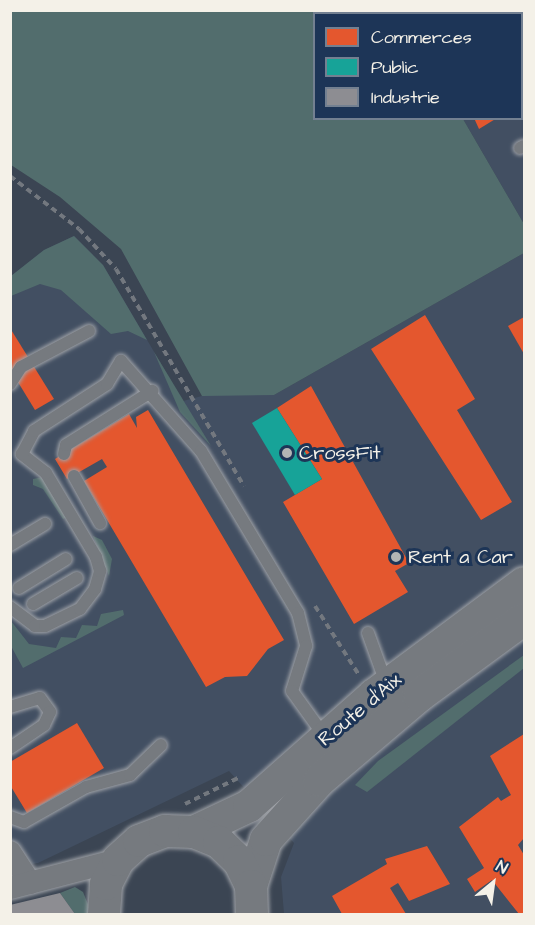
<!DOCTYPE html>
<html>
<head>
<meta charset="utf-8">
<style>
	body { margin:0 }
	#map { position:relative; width:535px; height:925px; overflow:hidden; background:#3b4553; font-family:"Architects Daughter",sans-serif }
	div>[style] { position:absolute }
	.built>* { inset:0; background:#424f62 }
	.green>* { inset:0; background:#526d6d }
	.shops>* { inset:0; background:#e4572e }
	.public>* { inset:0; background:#17a398 }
	.industry>* { inset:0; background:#8d8d92 }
	.path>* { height:4px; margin-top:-2px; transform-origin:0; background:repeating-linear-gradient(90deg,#73787f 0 6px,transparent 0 10.5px) }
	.roads { filter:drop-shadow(0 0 2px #9fa2a7) drop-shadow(0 0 2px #9fa2a7) }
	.lane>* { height:12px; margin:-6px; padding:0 6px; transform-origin:6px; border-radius:6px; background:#767a7f }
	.street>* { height:22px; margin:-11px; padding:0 11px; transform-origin:11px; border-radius:11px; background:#767a7f }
	.secondary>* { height:32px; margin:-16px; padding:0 16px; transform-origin:16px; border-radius:16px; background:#767a7f }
	.dots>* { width:16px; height:16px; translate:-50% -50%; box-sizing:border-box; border:3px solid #1d3557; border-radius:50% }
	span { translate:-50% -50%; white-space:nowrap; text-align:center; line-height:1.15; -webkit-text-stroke:6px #1d3557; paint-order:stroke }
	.poi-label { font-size:20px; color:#f4f1e8 }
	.left { translate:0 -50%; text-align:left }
	.street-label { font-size:20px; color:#f4f1e8 }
	.frame { position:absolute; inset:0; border:12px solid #f4f1e8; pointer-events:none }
	.legend { position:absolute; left:313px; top:12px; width:210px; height:108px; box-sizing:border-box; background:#1d3557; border:2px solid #738091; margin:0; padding:8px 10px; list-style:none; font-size:18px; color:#f4f1e8 }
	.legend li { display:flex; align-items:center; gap:12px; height:30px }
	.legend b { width:30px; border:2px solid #738091 }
	.north { position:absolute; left:463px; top:853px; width:60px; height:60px; -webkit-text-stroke:4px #1d3557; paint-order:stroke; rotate:29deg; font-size:16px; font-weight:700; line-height:24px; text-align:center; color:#f4f1e8 }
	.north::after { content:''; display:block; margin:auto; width:21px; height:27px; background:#f4f1e8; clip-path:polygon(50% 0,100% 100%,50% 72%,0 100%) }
</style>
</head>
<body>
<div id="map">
	<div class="built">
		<div style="clip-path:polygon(401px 11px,524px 11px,524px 224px,463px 119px,522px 118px,522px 14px)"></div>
		<div style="clip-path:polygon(74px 236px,103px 265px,183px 401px,213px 393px,274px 395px,524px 253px,524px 914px,284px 914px,281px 877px,294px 843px,229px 771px,38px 863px,11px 867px,11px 276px,44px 250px)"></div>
	</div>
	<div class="green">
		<div style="clip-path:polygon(10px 11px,401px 11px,314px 14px,314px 118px,463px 119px,524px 224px,524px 253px,274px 395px,202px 396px,121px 249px,60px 197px,11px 165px)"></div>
		<div style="clip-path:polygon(74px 236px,103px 265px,147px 340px,128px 331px,111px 334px,61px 290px,40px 284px,11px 296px,11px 276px,44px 250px)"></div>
		<div style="clip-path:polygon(154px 352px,211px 446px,180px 412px)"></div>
		<div style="clip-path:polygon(43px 477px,67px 517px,63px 519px,43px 489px,33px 485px,33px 479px)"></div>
		<div style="clip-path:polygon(93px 536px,102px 540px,112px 559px,109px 576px)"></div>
		<div style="clip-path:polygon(123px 610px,124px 615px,23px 668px,11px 646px,11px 621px,29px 644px,56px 648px,61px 637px,76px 638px,82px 625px,97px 626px,101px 614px)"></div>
		<div style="clip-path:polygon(524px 655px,524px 668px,367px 792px,355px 785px,378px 761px)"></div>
		<div style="clip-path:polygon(75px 887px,83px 892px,92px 914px,75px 914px,60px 893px)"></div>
	</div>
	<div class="shops">
		<div style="clip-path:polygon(491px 10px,524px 10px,522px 103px,522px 14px,486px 14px)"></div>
		<div style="clip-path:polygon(474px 118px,497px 118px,479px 129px)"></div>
		<div style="clip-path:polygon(425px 315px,475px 399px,457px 410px,512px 502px,481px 520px,371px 349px)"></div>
		<div style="clip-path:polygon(524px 317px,524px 354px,508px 326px)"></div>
		<div style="clip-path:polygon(10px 328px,54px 399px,35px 410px,10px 369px)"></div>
		<div style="clip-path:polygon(311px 386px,409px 563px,395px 571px,408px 592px,354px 624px,283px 502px,322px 479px,277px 408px)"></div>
		<div style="clip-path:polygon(148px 410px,284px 640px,268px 649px,247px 676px,225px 677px,206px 687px,84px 481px,107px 467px,102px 459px,67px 479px,55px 459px,129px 414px,137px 428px,136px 417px)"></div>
		<div style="clip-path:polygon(77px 723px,104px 768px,27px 813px,10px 785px,10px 762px)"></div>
		<div style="clip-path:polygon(524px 734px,524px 838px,518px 845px,524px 855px,524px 914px,519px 914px,492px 880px,475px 892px,467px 879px,484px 868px,459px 827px,498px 797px,501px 801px,511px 795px,490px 756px)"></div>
		<div style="clip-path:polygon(427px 846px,450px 884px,409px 901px,398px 883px,390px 888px,406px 914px,342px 914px,332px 896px,387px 864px,385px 859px)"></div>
	</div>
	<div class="public">
		<div style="clip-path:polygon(277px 408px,322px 479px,295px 495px,252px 423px)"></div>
	</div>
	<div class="industry">
		<div style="clip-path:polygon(60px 893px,75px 914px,10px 914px,10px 905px)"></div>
	</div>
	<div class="path">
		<div style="left:10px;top:176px;width:87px;rotate:37.5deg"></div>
		<div style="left:79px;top:229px;width:54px;rotate:47.2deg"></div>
		<div style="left:116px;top:269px;width:252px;rotate:59.5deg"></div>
		<div style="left:315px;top:606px;width:82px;rotate:57.5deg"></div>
		<div style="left:185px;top:804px;width:61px;rotate:-26.1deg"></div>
	</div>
	<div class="roads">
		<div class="lane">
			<div style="left:520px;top:148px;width:4px;rotate:-27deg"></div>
			<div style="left:10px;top:384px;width:20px;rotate:-57deg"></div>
			<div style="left:21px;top:367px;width:77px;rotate:-27.9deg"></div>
			<div style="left:64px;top:454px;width:9px;rotate:-77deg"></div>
			<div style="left:66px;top:445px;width:102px;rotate:-32.1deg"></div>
			<div style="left:74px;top:476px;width:54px;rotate:61deg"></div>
			<div style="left:10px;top:545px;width:41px;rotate:-31deg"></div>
			<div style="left:19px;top:588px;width:55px;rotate:-31.7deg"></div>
			<div style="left:33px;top:604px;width:51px;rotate:-30.6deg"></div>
			<div style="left:10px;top:607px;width:31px;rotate:37deg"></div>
			<div style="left:35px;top:626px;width:10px"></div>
			<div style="left:45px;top:626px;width:39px;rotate:-26deg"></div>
			<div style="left:80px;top:609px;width:25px;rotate:-53deg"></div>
			<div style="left:95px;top:589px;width:19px;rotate:-74deg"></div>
			<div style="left:100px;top:571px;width:15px;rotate:-106deg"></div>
			<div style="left:96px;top:557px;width:98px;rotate:-120.8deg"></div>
			<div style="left:46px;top:473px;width:31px;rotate:-142deg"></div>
			<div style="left:22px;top:454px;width:26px;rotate:-62deg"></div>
			<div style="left:34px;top:431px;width:87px;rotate:-32.8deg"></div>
			<div style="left:107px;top:384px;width:27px;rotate:-59deg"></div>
			<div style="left:121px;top:361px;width:120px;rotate:48.4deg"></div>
			<div style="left:201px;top:451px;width:189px;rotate:59.1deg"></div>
			<div style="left:298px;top:613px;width:34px;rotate:76deg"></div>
			<div style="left:306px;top:646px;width:47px;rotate:107.3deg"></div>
			<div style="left:292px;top:691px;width:57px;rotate:54.3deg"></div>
			<div style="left:368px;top:633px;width:53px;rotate:70.2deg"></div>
			<div style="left:10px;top:707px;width:31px;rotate:-17deg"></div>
			<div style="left:40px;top:698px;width:17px;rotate:54deg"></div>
			<div style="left:50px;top:712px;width:14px;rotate:115deg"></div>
			<div style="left:44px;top:725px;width:41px;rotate:145.9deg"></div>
			<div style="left:10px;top:817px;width:15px;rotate:20deg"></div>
			<div style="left:24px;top:822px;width:71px;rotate:-29.4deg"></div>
			<div style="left:86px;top:787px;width:46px;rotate:-15.3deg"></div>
			<div style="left:130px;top:775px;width:43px;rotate:-44.1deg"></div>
		</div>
		<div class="street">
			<div style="left:10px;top:852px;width:37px;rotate:57deg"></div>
			<div style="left:10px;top:888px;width:112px;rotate:-14.5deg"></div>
		</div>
		<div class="secondary">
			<div style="left:194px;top:832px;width:61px;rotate:-25.3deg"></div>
			<div style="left:249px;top:806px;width:167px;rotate:-41.6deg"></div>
			<div style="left:374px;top:695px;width:187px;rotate:-36.7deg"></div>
			<div style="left:251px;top:886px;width:48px;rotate:-71.9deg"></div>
			<div style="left:266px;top:840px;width:79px;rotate:-48.1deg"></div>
			<div style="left:319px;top:781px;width:131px;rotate:-40.4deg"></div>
			<div style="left:419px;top:696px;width:130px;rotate:-36.3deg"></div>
			<div style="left:104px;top:914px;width:30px;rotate:-86deg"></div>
			<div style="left:106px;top:884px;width:27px;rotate:-63deg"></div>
			<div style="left:118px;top:860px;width:28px;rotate:-42deg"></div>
			<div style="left:139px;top:841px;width:28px;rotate:-21deg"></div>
			<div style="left:165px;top:831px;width:29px;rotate:2deg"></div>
			<div style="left:194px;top:832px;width:27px;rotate:22deg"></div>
			<div style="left:219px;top:842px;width:28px;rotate:44deg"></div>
			<div style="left:239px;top:861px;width:28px;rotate:64deg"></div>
			<div style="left:251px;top:886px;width:28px;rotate:88deg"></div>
		</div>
	</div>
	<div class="dots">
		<div style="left:287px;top:453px;background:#b3b5b4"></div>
		<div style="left:396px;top:557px;background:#b3b5b4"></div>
	</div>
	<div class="poi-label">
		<span class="left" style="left:299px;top:453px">CrossFit</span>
		<span class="left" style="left:408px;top:557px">Rent a Car</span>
	</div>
	<div class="street-label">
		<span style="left:360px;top:710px;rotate:-40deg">Route d'Aix</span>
	</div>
	<div class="frame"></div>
	<ul class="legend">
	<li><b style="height:16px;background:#e4572e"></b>Commerces</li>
	<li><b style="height:16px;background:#17a398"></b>Public</li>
	<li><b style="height:16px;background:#8d8d92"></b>Industrie</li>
	</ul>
	<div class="north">N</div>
</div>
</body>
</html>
